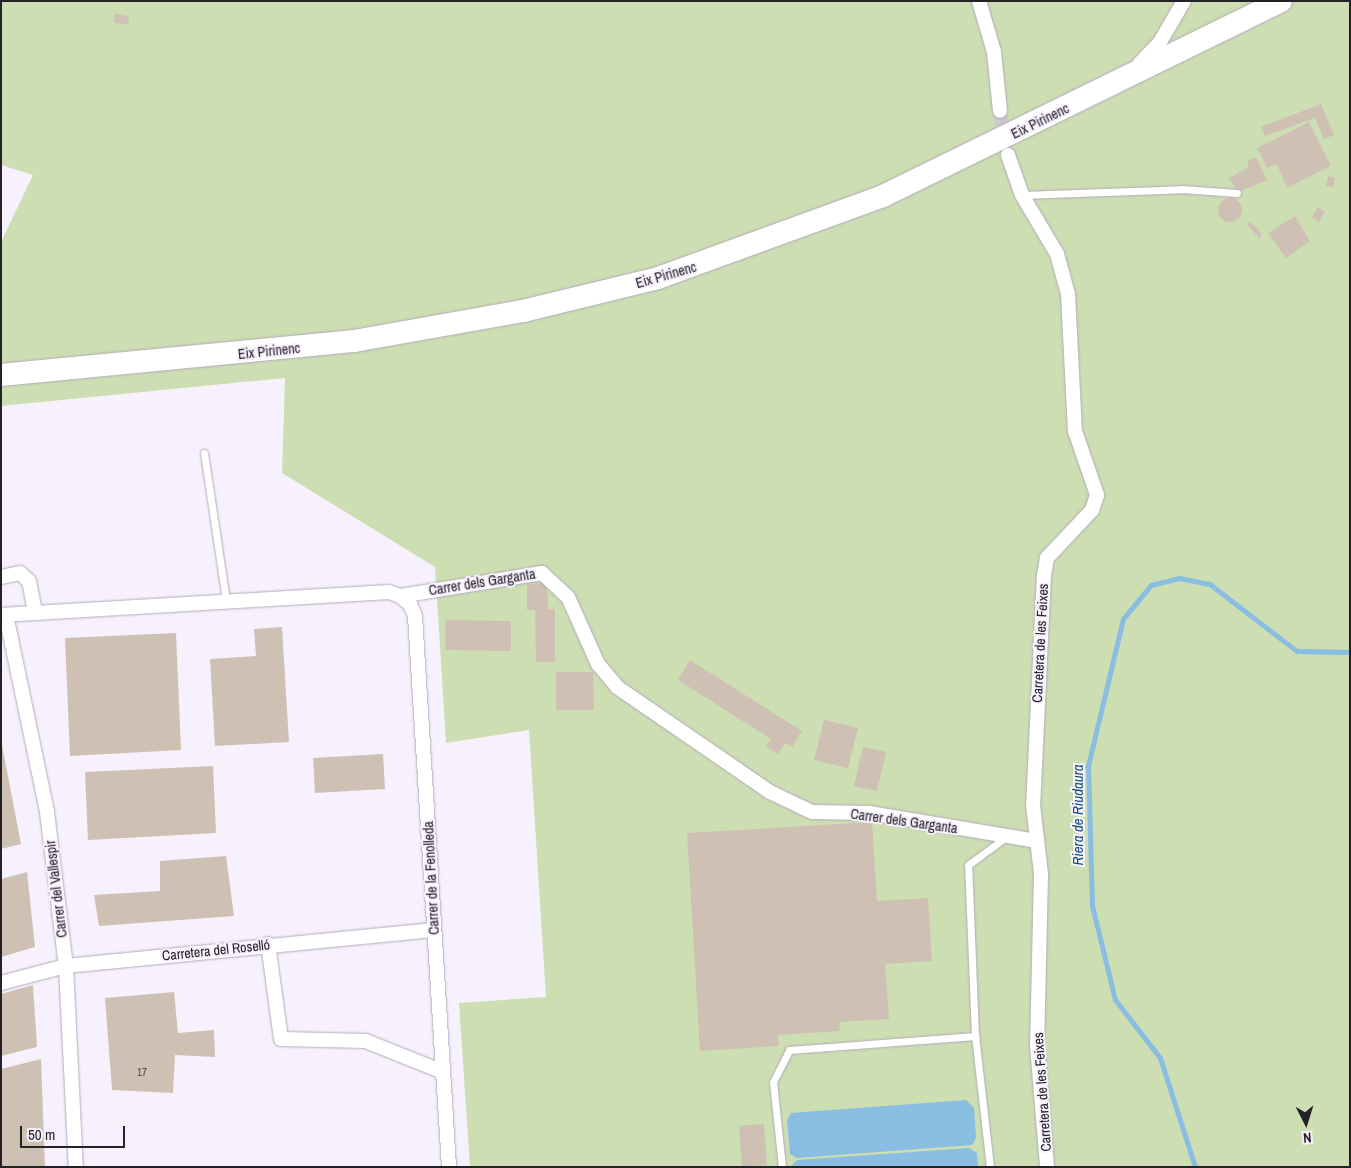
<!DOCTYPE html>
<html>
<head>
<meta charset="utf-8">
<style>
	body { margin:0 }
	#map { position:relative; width:1351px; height:1168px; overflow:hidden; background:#f7f1fe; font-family:"Archivo Narrow",sans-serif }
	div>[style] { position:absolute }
	.green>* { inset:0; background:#ccdeb2 }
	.water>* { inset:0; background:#8abde2 }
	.stream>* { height:4.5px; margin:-2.25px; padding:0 2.25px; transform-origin:2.25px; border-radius:2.25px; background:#8abde2 }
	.building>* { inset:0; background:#cfc0b4 }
	.round { border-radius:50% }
	.street-tunnel>* { height:14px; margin-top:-7px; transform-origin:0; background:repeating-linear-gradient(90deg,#cdc7d3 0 14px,transparent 0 21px) }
	.roads { filter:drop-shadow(0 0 1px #b2abba) drop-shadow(0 0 1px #b2abba) }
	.lane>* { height:7px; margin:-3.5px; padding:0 3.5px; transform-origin:3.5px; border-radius:3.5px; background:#fff }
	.street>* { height:14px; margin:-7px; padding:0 7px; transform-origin:7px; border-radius:7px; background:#fff }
	.primary>* { height:22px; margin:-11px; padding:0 11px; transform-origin:11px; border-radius:11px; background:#fff }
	span { translate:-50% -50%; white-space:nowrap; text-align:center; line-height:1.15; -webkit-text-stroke:4px #f7f1fe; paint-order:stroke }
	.number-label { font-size:11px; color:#4f494a }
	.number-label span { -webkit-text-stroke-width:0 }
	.street-label { font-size:14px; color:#242127 }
	.water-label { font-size:15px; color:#135074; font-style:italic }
	.frame { position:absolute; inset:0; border:2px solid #242127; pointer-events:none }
	.north { position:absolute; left:1281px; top:1098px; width:50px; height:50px; -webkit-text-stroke:4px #f7f1fe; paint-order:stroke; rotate:175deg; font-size:14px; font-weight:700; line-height:20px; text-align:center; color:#242127 }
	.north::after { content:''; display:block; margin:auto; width:18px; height:22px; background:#242127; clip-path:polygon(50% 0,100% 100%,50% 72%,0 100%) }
	.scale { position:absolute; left:20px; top:1126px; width:105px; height:22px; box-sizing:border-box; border:2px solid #242127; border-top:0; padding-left:6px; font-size:15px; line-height:18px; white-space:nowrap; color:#242127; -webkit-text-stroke:4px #f7f1fe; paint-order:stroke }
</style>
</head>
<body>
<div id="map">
	<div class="green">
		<div style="clip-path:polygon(1px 1px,1350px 1px,1350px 1167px,470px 1167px,459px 1003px,546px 997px,529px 730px,446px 743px,435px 567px,282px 473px,285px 378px,1px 406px,1px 242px,33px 175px,1px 165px)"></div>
	</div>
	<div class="water">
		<div style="clip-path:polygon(966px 1100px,974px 1108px,976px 1138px,972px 1145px,797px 1158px,790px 1154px,787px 1120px,791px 1113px)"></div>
		<div style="clip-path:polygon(969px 1148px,977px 1153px,978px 1167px,790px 1167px,797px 1160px)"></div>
	</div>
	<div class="stream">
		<div style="left:1195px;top:1167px;width:114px;rotate:-107.8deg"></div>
		<div style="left:1160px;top:1058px;width:73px;rotate:-127.8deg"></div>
		<div style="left:1115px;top:1000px;width:97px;rotate:-103.7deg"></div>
		<div style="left:1092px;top:906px;width:140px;rotate:-91.6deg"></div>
		<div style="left:1088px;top:766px;width:151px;rotate:-76.6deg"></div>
		<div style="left:1123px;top:619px;width:44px;rotate:-50.5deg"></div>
		<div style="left:1151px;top:585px;width:29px;rotate:-14deg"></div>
		<div style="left:1179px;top:578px;width:32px;rotate:11deg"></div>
		<div style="left:1210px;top:584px;width:110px;rotate:37.6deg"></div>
		<div style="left:1297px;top:651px;width:53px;rotate:1.1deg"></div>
	</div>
	<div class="building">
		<div style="clip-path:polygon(115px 14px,129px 16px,128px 24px,114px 23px)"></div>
		<div style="clip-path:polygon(1321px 104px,1334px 135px,1324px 139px,1315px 118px,1265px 136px,1261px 127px)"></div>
		<div style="clip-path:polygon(1309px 122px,1331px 166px,1287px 188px,1277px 164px,1267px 168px,1257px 148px)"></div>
		<div style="clip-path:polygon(1256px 157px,1267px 180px,1238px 192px,1229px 178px,1249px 167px,1247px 161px)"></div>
		<div style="clip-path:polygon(1328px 176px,1335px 178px,1334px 187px,1326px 186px)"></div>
		<div class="round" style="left:1218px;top:198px;width:24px;height:24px"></div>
		<div style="clip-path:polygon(1318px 207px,1325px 212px,1319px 222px,1312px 217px)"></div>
		<div style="clip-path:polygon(1295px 216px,1310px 241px,1286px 258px,1268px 233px)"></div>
		<div style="clip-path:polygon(1250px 221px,1262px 234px,1259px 238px,1247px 224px)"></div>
		<div style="clip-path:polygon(547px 583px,548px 609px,555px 609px,555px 662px,536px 662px,535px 610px,527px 610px,527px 584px)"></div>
		<div style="clip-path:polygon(446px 620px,511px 621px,511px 651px,445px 650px)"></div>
		<div style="clip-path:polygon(282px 627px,289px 742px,215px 746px,210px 659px,256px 656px,254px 629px)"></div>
		<div style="clip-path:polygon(176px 633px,181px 750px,70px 756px,65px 638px)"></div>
		<div style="clip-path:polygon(690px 660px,802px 731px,792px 747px,785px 743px,778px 754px,766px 747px,771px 739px,678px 680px)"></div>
		<div style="clip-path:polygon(556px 672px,593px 672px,594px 710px,556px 710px)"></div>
		<div style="clip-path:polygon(824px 720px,858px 728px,848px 768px,814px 760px)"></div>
		<div style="clip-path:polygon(2px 745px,21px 844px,1px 849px,1px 746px)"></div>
		<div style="clip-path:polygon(863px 747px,886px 752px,877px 791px,854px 786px)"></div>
		<div style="clip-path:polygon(383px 754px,385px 789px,315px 793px,313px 758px)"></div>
		<div style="clip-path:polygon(213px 766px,216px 833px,88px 840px,85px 772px)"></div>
		<div style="clip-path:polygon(872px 822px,877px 901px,928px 898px,932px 961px,885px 964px,889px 1019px,839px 1022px,840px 1031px,778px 1035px,779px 1046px,700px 1051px,687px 833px)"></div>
		<div style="clip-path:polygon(226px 856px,234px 916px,99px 926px,94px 895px,160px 891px,160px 861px)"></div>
		<div style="clip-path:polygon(27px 872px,35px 947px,1px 957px,1px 879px)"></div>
		<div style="clip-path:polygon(33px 985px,37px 1047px,1px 1056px,1px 994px)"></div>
		<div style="clip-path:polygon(174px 992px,178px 1033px,214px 1030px,215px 1057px,175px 1055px,173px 1093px,112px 1090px,105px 998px)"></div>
		<div style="clip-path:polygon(41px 1059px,45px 1167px,1px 1167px,1px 1069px)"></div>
		<div style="clip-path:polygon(764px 1124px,767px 1165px,742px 1167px,739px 1126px)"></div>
	</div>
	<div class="street-tunnel">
		<div style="left:1000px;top:111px;width:31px;rotate:81deg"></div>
	</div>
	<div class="roads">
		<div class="lane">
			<div style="left:1022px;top:195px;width:160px;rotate:-2.1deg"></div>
			<div style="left:1182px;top:189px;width:55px;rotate:4.2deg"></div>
			<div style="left:204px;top:453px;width:150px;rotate:81.5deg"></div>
			<div style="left:782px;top:1167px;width:85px;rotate:-96deg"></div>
			<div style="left:773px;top:1082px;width:36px;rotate:-63deg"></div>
			<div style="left:789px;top:1050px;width:187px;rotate:-4.3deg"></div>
			<div style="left:990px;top:1167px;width:132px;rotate:-96.5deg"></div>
			<div style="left:975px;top:1036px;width:171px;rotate:-92.3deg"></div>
			<div style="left:968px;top:865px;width:47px;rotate:-36.4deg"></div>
		</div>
		<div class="street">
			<div style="left:979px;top:1px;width:53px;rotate:73.6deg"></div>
			<div style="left:994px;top:52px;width:59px;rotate:84.2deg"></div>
			<div style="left:1140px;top:63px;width:29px;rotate:-46deg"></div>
			<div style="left:1160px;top:42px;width:48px;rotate:-59.7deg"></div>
			<div style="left:1008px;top:155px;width:42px;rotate:70.7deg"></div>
			<div style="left:1022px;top:195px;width:69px;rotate:59.3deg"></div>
			<div style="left:1057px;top:254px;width:41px;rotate:74.6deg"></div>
			<div style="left:1068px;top:294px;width:137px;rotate:87.1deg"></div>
			<div style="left:1075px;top:431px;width:68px;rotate:71deg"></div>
			<div style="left:1097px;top:495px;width:16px;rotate:108deg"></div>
			<div style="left:1092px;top:510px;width:66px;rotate:133.2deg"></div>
			<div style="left:1047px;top:558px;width:17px;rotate:100deg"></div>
			<div style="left:1044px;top:575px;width:230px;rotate:92.7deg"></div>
			<div style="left:1033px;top:805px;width:69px;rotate:83.4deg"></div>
			<div style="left:1041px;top:874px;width:171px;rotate:91.3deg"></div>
			<div style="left:1037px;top:1045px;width:122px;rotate:85.3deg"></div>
			<div style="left:1px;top:577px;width:19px;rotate:-12deg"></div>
			<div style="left:20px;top:573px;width:12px;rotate:42deg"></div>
			<div style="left:29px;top:581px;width:32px;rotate:79deg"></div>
			<div style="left:400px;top:596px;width:13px;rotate:39deg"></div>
			<div style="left:410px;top:604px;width:13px;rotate:67deg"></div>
			<div style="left:415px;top:616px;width:552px;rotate:86.47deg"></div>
			<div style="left:1px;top:615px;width:389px;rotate:-3.4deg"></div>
			<div style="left:389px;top:592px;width:12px;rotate:20deg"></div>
			<div style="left:400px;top:596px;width:144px;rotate:-9.2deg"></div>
			<div style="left:542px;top:573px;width:35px;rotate:43deg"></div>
			<div style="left:568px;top:597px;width:73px;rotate:65.9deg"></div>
			<div style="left:598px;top:664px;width:30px;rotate:50deg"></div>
			<div style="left:617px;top:687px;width:186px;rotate:34.5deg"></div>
			<div style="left:770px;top:792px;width:47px;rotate:25.5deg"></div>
			<div style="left:812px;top:812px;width:58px;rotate:1deg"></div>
			<div style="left:870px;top:813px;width:169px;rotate:9.5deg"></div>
			<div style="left:6px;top:615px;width:201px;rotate:78.2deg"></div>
			<div style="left:47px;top:812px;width:155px;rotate:83deg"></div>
			<div style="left:66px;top:966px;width:201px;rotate:87.2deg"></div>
			<div style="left:268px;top:944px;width:96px;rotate:82.2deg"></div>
			<div style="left:281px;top:1039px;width:85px;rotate:1.3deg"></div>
			<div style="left:366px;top:1041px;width:83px;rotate:21.9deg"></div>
			<div style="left:1px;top:983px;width:67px;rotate:-14.7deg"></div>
			<div style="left:66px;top:966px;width:369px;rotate:-5.6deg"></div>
		</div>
		<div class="primary">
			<div style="left:1px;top:375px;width:355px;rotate:-5.5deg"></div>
			<div style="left:354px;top:341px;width:172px;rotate:-10.1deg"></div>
			<div style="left:523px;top:311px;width:139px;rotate:-13.7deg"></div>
			<div style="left:658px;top:278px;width:239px;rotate:-20deg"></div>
			<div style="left:883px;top:196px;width:443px;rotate:-26.1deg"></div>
		</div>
	</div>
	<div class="number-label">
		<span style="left:142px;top:1072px">17</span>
	</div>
	<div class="street-label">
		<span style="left:1040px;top:121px;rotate:-26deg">Eix Pirinenc</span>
		<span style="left:666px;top:275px;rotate:-16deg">Eix Pirinenc</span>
		<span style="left:269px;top:351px;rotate:-6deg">Eix Pirinenc</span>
		<span style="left:482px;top:582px;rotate:-9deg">Carrer dels Garganta</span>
		<span style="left:1040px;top:643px;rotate:-87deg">Carretera de les Feixes</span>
		<span style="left:904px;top:821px;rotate:8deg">Carrer dels Garganta</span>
		<span style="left:431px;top:878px;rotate:-93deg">Carrer de la Fenolleda</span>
		<span style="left:56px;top:889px;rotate:-97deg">Carrer del Vallespir</span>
		<span style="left:216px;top:950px;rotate:-6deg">Carretera del Roselló</span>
		<span style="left:1042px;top:1092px;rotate:-94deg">Carretera de les Feixes</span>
	</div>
	<div class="water-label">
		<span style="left:1078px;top:815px;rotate:-90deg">Riera de Riudaura</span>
	</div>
	<div class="frame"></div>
	<div class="north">N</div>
	<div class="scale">50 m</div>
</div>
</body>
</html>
